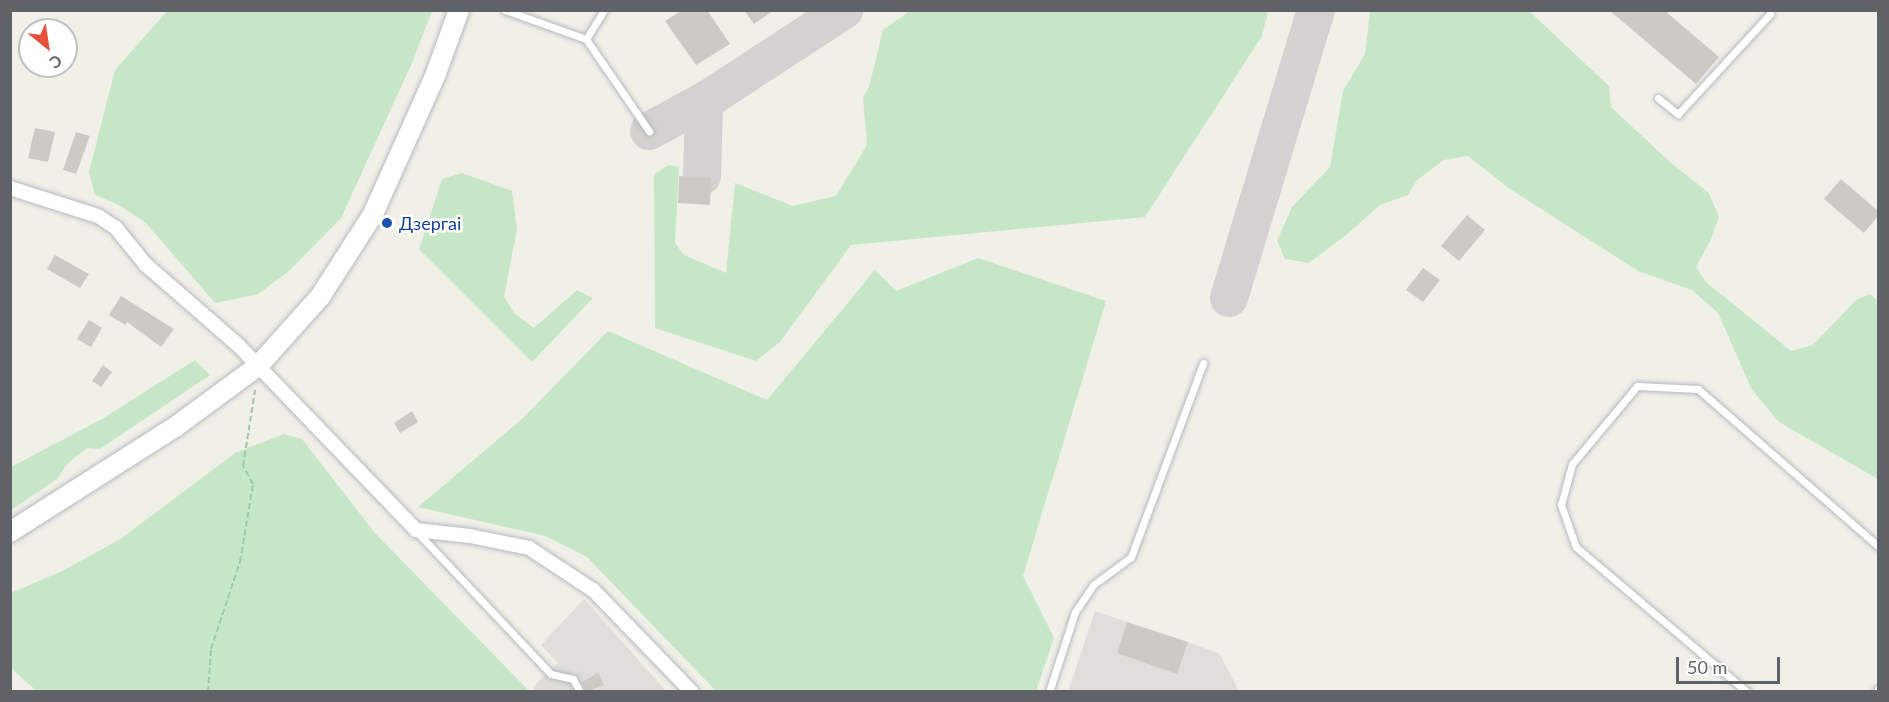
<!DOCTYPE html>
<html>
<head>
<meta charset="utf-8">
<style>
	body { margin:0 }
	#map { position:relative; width:1889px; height:702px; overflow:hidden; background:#f0efe8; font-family:Lato,sans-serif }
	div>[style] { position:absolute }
	.industrial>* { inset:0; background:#dfdeda }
	.green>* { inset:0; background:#c6e7c7 }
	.taxiway>* { height:38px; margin:-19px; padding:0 19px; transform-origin:19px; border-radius:19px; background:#d3d2d0 }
	.building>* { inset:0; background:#cccac4 }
	.path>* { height:2px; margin-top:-1px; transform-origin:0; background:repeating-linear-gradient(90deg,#9fc7ad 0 6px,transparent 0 9px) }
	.roads { filter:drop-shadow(0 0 2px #b8b9be) drop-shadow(0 0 2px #b8b9be) }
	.lane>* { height:7px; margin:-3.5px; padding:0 3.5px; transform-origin:3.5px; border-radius:3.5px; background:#fff }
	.street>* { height:14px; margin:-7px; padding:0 7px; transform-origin:7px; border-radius:7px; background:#fff }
	.secondary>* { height:20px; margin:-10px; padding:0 10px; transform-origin:10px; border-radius:10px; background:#fff }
	.dots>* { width:16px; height:16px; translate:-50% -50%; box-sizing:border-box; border:3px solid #fff; border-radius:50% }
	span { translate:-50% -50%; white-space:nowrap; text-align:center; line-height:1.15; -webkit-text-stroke:5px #fff; paint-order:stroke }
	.transit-label { font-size:18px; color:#164399 }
	.left { translate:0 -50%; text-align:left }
	.frame { position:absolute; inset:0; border:12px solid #5f6267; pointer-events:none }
	.north { position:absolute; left:18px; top:18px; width:60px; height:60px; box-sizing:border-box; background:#fff; border:2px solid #bfc0c2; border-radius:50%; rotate:150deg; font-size:16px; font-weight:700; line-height:24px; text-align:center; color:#5f6267 }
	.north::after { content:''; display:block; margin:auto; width:21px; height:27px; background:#e4503a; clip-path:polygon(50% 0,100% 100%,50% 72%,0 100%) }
	.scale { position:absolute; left:1676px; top:657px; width:104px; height:27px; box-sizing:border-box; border:3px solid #5f6267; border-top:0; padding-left:8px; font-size:18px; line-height:21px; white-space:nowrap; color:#5f6267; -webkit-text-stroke:4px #fff; paint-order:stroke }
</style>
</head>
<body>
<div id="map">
	<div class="industrial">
		<div style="clip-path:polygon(584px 599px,666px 691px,533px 692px,534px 686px,558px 663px,541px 645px)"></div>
		<div style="clip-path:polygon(1095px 611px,1219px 653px,1239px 691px,1068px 692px)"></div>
	</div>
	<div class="green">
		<div style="clip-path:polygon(911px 10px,1268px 11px,1262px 36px,1145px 217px,851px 245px,780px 342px,756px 361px,655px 328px,654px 174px,669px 165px,679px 167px,675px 243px,684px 255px,726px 273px,735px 183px,793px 206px,836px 196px,867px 145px,863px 97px,869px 87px,883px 30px)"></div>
		<div style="clip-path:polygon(167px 11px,432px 11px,412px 63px,341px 218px,289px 271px,258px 294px,215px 303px,145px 222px,115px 203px,95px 195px,89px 172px,115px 70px)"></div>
		<div style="clip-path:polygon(1370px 11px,1529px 11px,1609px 86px,1611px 107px,1670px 162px,1709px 193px,1719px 217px,1710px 241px,1696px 267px,1706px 282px,1791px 351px,1813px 345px,1856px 300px,1870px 294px,1878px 301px,1878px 479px,1779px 422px,1752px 390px,1718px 313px,1692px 290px,1638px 271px,1510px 189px,1468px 156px,1444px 160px,1417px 180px,1408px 195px,1380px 205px,1346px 235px,1309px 263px,1285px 259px,1277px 241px,1292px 207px,1330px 167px,1343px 91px,1365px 54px)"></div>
		<div style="clip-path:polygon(462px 173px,512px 191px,517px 229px,504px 297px,515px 314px,534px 328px,577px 290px,593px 298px,532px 362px,419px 249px,442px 179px)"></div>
		<div style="clip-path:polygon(978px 258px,1106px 301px,1023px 576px,1054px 638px,1036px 691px,716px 691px,587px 557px,545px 536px,418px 507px,522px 419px,608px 331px,767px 400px,875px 270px,896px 291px)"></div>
		<div style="clip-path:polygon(195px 360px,210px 375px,100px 449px,87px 448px,67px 464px,57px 479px,11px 510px,11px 467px,102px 419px)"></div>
		<div style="clip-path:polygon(284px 434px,302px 439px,375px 533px,529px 691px,38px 692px,14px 671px,10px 664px,11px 593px,62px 571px,119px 540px,235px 453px)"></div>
	</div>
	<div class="taxiway">
		<div style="left:649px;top:131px;width:67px;rotate:-28.5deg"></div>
		<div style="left:708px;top:99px;width:163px;rotate:-33.2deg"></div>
		<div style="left:702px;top:176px;width:70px;rotate:-88.4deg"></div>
		<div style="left:704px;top:106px;width:8px;rotate:-60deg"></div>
		<div style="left:1229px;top:298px;width:301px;rotate:-73.2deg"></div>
	</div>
	<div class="building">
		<div style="clip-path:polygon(682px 10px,707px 10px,730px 44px,696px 65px,665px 21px)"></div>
		<div style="clip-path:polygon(744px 10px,774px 10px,754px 24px)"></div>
		<div style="clip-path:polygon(1609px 10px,1664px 10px,1719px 57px,1696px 84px)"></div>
		<div style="clip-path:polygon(35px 128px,55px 132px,48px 162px,28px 158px)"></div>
		<div style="clip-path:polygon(76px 132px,90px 136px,76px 174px,63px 170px)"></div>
		<div style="clip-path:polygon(679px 176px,711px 178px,710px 205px,678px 203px)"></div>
		<div style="clip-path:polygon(1841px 179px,1878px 211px,1878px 216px,1864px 233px,1824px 199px)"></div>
		<div style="clip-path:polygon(1467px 215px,1485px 230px,1459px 261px,1441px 246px)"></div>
		<div style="clip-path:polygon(55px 255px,89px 274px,80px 288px,47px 269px)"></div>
		<div style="clip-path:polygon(1423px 268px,1440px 280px,1423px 302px,1406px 290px)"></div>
		<div style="clip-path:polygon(121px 296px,174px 329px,161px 347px,127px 322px,125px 325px,109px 315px)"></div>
		<div style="clip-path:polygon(89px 320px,102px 328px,91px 347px,77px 339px)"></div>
		<div style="clip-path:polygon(103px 365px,112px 372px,101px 387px,92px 381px)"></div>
		<div style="clip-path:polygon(412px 411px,418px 422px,400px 433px,394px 423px)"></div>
		<div style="clip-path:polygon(1127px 622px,1188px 642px,1177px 674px,1117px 653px)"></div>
		<div style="clip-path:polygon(598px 673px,604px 685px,587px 692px,582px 682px)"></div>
	</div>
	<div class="path">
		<div style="left:208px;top:692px;width:43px;rotate:-86deg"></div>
		<div style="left:211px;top:649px;width:92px;rotate:-71.6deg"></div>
		<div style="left:240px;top:562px;width:79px;rotate:-80.5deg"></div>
		<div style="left:253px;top:484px;width:21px;rotate:-119deg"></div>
		<div style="left:243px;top:466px;width:77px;rotate:-81deg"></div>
	</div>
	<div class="roads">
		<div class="lane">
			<div style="left:505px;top:10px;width:86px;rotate:19.7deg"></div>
			<div style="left:586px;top:39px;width:112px;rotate:55.6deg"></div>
			<div style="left:586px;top:39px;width:34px;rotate:-58deg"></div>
			<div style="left:1658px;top:98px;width:26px;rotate:39deg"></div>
			<div style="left:1678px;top:114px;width:136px;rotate:-47.4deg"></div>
			<div style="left:417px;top:532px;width:195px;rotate:46.7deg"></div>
			<div style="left:551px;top:674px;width:23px;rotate:13deg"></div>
			<div style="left:573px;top:679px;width:15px;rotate:62deg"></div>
			<div style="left:1049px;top:692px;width:84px;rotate:-72deg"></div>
			<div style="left:1075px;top:612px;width:32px;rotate:-56deg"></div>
			<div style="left:1093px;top:585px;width:47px;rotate:-36.4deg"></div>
			<div style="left:1131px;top:557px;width:207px;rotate:-69.6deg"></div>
			<div style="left:1747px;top:692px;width:224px;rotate:-139.7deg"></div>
			<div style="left:1576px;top:547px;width:45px;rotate:-109.7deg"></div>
			<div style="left:1561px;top:505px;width:42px;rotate:-75deg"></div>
			<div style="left:1572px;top:464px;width:102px;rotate:-50.2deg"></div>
			<div style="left:1637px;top:386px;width:61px;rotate:2.8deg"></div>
			<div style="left:1698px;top:389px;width:239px;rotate:41.1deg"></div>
			<div style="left:1877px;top:692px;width:3px;rotate:-72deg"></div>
		</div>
		<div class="street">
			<div style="left:10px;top:188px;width:92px;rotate:17.7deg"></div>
			<div style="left:98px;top:216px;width:22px;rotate:34deg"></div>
			<div style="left:116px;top:228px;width:48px;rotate:51deg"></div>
			<div style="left:146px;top:265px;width:122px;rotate:41deg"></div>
			<div style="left:238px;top:345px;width:257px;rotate:46.1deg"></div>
			<div style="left:416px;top:530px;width:54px;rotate:6.3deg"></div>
			<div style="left:470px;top:536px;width:60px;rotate:11.5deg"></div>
			<div style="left:529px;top:548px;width:77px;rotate:33.3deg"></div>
			<div style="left:593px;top:590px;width:142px;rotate:45.9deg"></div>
		</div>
		<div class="secondary">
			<div style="left:10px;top:532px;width:196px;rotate:-32.5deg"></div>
			<div style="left:175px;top:427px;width:103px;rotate:-36.3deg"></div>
			<div style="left:258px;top:366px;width:93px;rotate:-48.1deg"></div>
			<div style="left:320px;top:297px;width:98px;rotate:-57.4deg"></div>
			<div style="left:373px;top:214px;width:151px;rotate:-65.8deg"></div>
			<div style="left:435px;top:76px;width:70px;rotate:-70deg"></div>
		</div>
	</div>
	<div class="dots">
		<div style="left:387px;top:223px;background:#1a4fb4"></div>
	</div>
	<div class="transit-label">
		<span class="left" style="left:399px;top:223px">Дзергаі</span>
	</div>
	<div class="frame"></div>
	<div class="north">С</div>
	<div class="scale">50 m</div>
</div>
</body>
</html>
